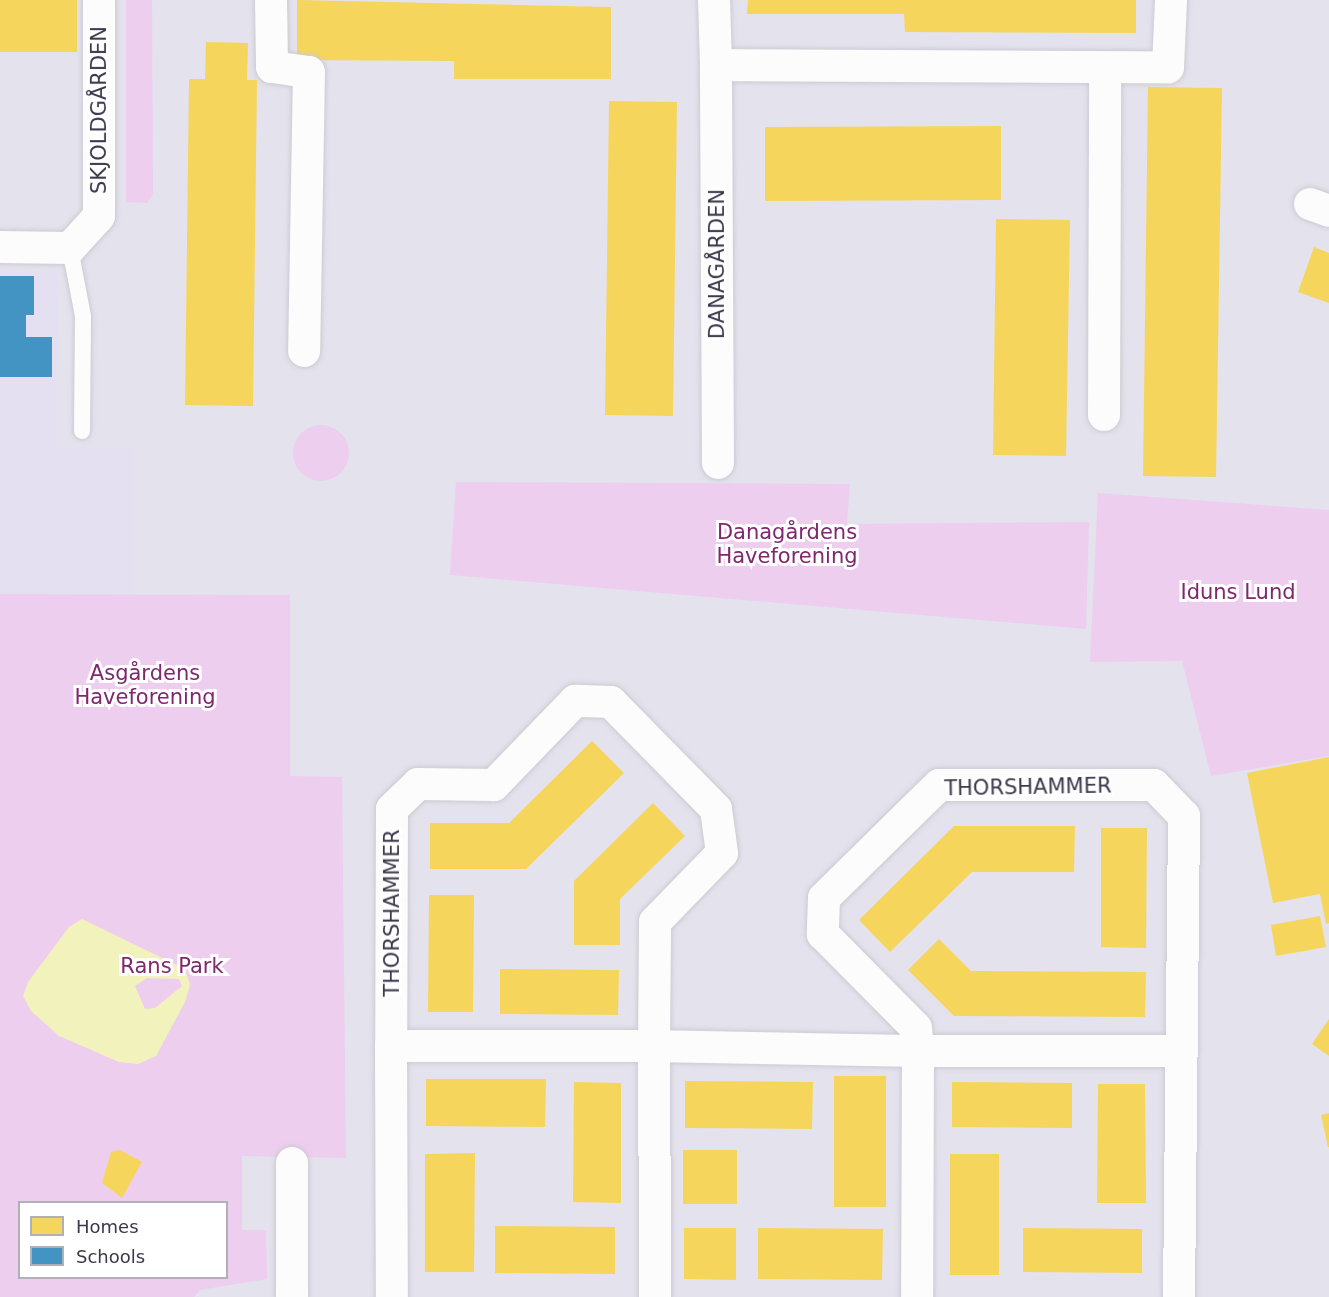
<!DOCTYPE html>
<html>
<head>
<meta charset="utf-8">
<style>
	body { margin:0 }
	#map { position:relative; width:1329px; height:1297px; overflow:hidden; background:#efeef3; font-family:"DejaVu Sans",sans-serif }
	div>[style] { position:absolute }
	.residential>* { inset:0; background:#e4e2ed }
	.education>* { inset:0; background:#e5e0f1 }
	.green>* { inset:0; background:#edceee }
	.round { border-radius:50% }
	.water>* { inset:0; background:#f2f2bd }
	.homes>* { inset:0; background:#f6d55c }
	.schools>* { inset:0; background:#4393c3 }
	.roads { filter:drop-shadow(0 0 2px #cccbd1) drop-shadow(0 0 2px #cccbd1) }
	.service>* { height:16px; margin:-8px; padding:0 8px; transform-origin:8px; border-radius:8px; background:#fdfcfd }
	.minor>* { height:32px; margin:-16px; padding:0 16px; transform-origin:16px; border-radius:16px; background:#fdfcfd }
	span { translate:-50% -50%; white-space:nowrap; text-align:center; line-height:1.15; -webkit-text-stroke:6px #fff; paint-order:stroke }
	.street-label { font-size:21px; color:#3b384b }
	.park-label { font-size:21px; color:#80286e }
	.legend { position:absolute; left:18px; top:1201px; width:210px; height:78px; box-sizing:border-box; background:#fff; border:2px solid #b1afb7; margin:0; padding:8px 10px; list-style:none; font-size:18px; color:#3b384b }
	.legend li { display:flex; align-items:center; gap:12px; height:30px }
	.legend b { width:30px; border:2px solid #b1afb7 }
</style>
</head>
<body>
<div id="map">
	<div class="residential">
		<div style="clip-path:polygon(evenodd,0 0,1329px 0,1329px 1297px,0 1297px,0 0,20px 1202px,226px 1202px,226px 1278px,20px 1278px,20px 1202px)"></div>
	</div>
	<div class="education">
		<div style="clip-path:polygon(0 270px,58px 271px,56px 447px,134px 449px,134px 594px,0 594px)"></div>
	</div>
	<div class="green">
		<div style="clip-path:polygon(126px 0,152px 0,153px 194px,147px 203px,126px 202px)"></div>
		<div class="round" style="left:293px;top:425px;width:56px;height:56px"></div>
		<div style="clip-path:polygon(456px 482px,850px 484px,847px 524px,1089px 522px,1086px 629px,450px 575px)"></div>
		<div style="clip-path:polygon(1098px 493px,1329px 510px,1329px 756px,1211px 776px,1182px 661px,1090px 662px)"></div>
		<div style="clip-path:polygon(evenodd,0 594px,290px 595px,290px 776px,342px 777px,346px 1158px,242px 1156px,242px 1230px,266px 1230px,267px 1279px,200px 1290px,194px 1297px,0 1297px,0 594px,20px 1202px,226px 1202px,226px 1278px,20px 1278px,20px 1202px)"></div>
	</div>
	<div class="water">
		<div style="clip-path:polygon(evenodd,82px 919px,185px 969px,190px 985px,185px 1002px,156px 1056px,138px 1064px,119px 1062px,59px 1036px,31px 1011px,23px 996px,28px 982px,69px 927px,82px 919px,147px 978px,179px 979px,182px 986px,155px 1008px,145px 1009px,135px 986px,147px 978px)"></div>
	</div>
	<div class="homes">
		<div style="clip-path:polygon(0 0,77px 0,77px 52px,0 52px)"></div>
		<div style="clip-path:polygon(297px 0,611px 7px,611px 79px,454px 79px,454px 61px,297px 60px)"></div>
		<div style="clip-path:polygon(748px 0,1136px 0,1136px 33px,905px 32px,904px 14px,747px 14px)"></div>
		<div style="clip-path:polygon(206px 42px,248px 43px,247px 80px,257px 80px,253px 406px,185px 405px,189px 79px,205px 79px)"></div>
		<div style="clip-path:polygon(1148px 87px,1222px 88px,1216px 477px,1143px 476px)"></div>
		<div style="clip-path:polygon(609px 101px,677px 102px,673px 416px,605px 415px)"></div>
		<div style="clip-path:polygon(1001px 126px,1001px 200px,765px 201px,765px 127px)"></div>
		<div style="clip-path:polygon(996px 219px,1070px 220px,1066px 456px,993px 455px)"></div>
		<div style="clip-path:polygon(1314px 247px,1329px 253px,1329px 303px,1298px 292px)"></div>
		<div style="clip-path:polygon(592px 741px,624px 773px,526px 869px,430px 869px,430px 823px,509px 823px)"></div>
		<div style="clip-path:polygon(1329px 757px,1329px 923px,1326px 924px,1320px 894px,1273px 903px,1247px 773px)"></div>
		<div style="clip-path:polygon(653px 803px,685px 836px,620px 899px,620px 945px,574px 945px,574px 881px)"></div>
		<div style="clip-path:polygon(954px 826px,1075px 826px,1074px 872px,972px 872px,890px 952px,859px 920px)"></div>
		<div style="clip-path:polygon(1101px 828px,1147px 828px,1146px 948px,1101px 947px)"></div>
		<div style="clip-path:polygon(429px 895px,474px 895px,473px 1012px,428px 1012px)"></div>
		<div style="clip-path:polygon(1320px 916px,1326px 947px,1276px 956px,1271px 925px)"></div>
		<div style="clip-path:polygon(939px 939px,971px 971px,1146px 972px,1145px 1017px,954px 1016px,908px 970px)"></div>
		<div style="clip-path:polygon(500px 969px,619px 970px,618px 1015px,500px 1014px)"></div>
		<div style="clip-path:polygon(1329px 1019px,1329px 1056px,1312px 1044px)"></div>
		<div style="clip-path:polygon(834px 1076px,886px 1076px,886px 1207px,834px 1207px)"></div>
		<div style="clip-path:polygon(426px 1079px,546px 1079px,545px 1127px,426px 1126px)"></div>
		<div style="clip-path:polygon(685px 1081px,813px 1082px,812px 1129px,685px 1128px)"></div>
		<div style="clip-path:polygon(574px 1082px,621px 1083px,621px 1203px,573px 1202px)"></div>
		<div style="clip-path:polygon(952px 1082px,1072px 1083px,1072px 1128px,952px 1127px)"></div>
		<div style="clip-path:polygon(1098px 1084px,1145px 1084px,1146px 1203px,1097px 1203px)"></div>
		<div style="clip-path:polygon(1329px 1113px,1329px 1147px,1328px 1147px,1321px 1115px)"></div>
		<div style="clip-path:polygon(120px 1150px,142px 1162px,122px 1198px,102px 1183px,111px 1152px)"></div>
		<div style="clip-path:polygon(683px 1150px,737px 1150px,737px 1204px,683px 1204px)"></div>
		<div style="clip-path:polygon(475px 1153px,474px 1272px,425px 1272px,425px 1154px)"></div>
		<div style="clip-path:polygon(950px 1154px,999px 1154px,999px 1275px,950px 1275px)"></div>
		<div style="clip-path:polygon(495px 1226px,615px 1227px,615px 1274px,495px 1273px)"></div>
		<div style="clip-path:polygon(684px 1228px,736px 1228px,736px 1280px,684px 1279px)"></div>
		<div style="clip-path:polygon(758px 1228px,883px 1229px,882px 1280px,758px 1279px)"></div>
		<div style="clip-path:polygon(1023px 1228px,1142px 1229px,1142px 1273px,1023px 1272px)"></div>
	</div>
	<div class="schools">
		<div style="clip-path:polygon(0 276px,34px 276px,34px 315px,26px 315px,26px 337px,52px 337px,52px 377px,0 377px)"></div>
	</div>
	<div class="roads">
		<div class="service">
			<div style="left:70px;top:248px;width:69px;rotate:79.2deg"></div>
			<div style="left:83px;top:316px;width:115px;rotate:90.5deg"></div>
		</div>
		<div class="minor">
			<div style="left:271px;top:0;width:67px;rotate:89.1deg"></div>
			<div style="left:272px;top:67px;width:37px;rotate:8deg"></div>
			<div style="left:309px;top:72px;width:279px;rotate:91deg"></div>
			<div style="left:714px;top:0;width:65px;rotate:88.2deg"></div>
			<div style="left:1310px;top:204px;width:20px;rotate:20deg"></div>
			<div style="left:0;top:247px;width:70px;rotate:0.8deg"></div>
			<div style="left:70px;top:248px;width:43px;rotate:-47.8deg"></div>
			<div style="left:99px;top:216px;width:216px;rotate:-90deg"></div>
			<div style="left:1104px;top:415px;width:345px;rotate:-89.8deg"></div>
			<div style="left:718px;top:463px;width:398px;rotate:-90.3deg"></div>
			<div style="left:716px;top:65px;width:452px;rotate:0.3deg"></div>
			<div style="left:1168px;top:67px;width:67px;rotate:-87.4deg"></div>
			<div style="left:391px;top:1046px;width:263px"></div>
			<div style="left:654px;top:1046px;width:124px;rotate:-89.5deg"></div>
			<div style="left:655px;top:922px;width:96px;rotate:-45.8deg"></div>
			<div style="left:722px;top:853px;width:44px;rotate:-97.8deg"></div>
			<div style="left:716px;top:809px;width:150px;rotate:-134.5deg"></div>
			<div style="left:611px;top:702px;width:36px;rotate:-178deg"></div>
			<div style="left:575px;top:701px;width:117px;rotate:134deg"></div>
			<div style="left:494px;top:785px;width:76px;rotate:-179.2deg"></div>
			<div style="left:418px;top:784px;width:36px;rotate:136deg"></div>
			<div style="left:392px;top:809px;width:237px;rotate:90.2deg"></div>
			<div style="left:391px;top:1046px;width:251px;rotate:89.8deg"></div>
			<div style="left:292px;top:1163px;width:134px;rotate:90deg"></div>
			<div style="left:655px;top:1297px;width:251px;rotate:-90.2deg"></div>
			<div style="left:654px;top:1046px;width:264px;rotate:1.1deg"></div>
			<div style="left:918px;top:1051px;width:246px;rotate:90.2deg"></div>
			<div style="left:1179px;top:1297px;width:481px;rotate:-89.4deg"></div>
			<div style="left:1184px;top:816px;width:43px;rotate:-134.1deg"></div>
			<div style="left:1154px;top:785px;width:215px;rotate:180deg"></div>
			<div style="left:939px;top:785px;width:161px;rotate:135.5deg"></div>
			<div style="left:824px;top:898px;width:36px;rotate:92deg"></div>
			<div style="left:823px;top:934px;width:132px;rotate:45.3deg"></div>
			<div style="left:916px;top:1028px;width:23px;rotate:85deg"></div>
			<div style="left:918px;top:1051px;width:263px"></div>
		</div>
	</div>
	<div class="street-label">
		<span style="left:99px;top:110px;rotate:-90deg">SKJOLDGÅRDEN</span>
		<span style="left:717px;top:264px;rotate:-90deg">DANAGÅRDEN</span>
		<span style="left:1028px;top:787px;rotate:-1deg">THORSHAMMER</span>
		<span style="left:392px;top:913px;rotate:-90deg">THORSHAMMER</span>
	</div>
	<div class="park-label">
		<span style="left:787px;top:544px">Danagårdens<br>Haveforening</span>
		<span style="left:1238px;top:592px">Iduns Lund</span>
		<span style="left:145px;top:685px">Asgårdens<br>Haveforening</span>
		<span style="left:172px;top:966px">Rans Park</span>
	</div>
	<ul class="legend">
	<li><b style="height:16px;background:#f6d55c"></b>Homes</li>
	<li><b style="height:16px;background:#4393c3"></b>Schools</li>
	</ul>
</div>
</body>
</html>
